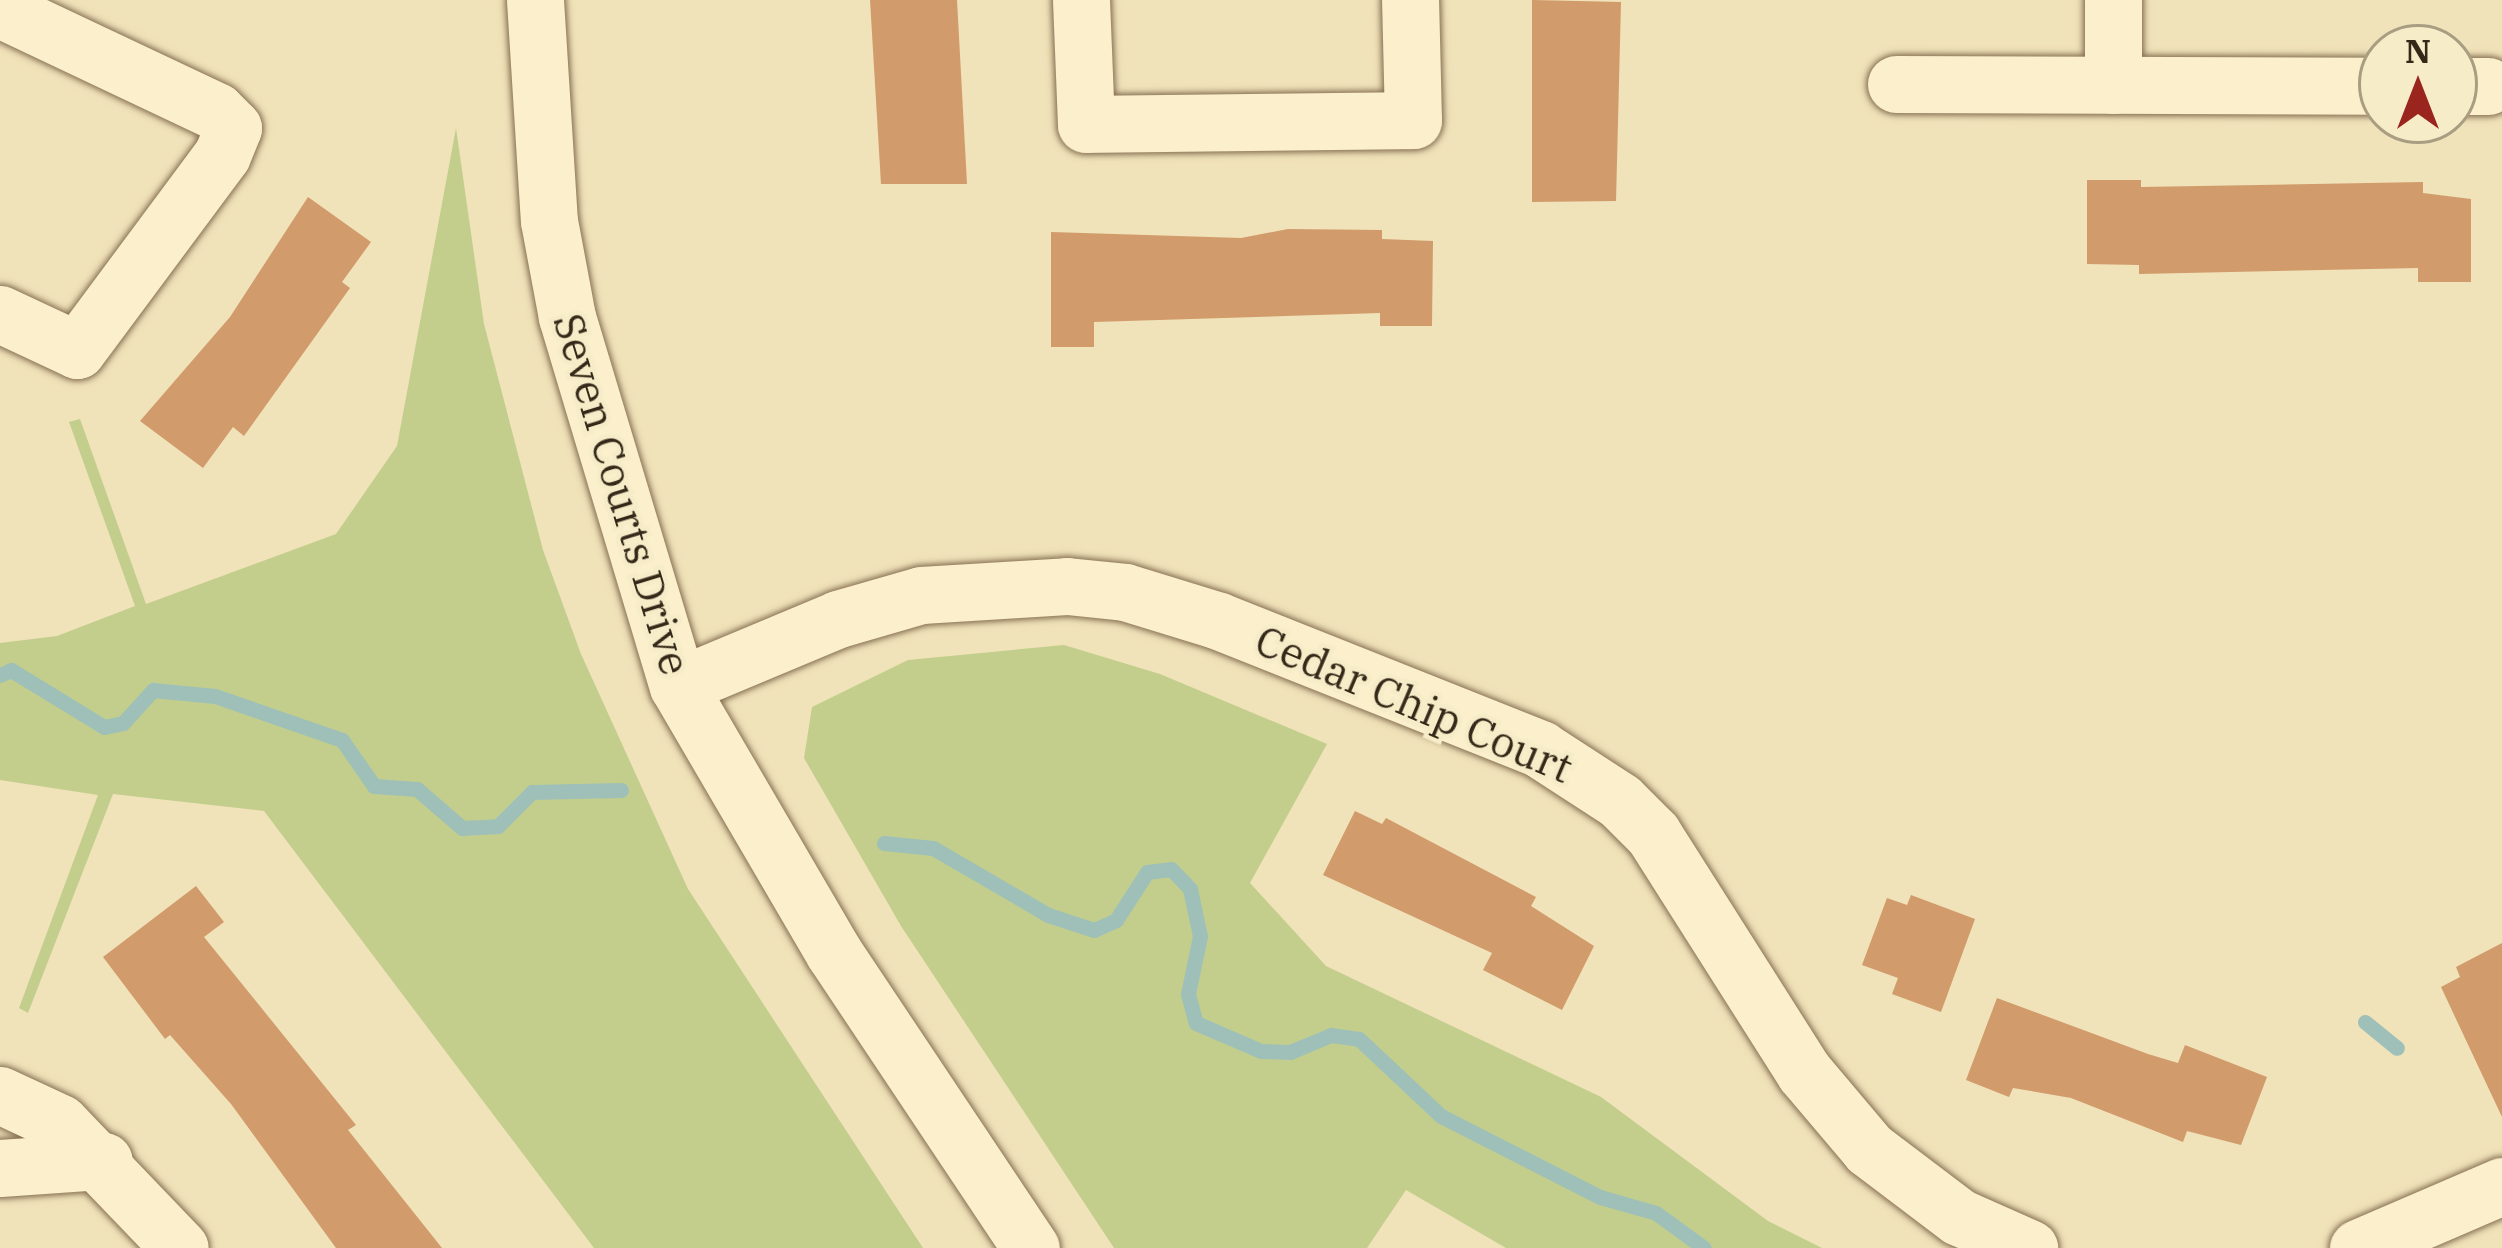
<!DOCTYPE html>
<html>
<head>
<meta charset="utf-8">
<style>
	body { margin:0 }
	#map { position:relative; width:2502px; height:1248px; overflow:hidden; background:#f0e2b9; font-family:"IBM Plex Serif",serif }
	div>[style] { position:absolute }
	.green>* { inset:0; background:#c3ce8d }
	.stream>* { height:15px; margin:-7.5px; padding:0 7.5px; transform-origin:7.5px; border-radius:7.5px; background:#9ec0b8 }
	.building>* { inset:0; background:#d19b6b }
	.roads { filter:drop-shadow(0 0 3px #877153) drop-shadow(0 0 3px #877153) }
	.minor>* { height:57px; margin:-28.5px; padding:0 28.5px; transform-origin:28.5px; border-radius:28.5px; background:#fbefcc }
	span { translate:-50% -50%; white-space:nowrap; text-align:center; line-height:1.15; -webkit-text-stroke:9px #f7ecc8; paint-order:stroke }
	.street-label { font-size:42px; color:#352819 }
	.north { position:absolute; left:2358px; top:24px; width:120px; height:120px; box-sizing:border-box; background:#f7ecc8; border:3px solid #a99e82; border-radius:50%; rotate:0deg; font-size:33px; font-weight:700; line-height:48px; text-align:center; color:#352819 }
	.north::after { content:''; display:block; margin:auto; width:42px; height:54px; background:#9a251f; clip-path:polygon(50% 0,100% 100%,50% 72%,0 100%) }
</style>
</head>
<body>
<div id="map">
	<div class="green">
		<div style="clip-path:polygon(456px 128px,484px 324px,543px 550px,581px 654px,688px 889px,923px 1248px,594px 1248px,264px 811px,113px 794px,28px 1013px,19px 1008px,98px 795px,0 780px,0 643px,57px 636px,135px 606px,69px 422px,80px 419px,146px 604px,336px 534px,397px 446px)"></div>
		<div style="clip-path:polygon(1064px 645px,1160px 674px,1327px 744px,1250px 883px,1326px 966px,1601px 1097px,1768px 1221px,1822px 1248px,1506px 1248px,1406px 1190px,1367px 1248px,1114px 1248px,901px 926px,804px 758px,812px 707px,908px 660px)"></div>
	</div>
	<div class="stream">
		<div style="left:0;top:675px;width:12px;rotate:-24deg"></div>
		<div style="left:11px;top:670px;width:109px;rotate:31.5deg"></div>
		<div style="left:104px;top:727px;width:19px;rotate:-12deg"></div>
		<div style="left:123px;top:723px;width:45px;rotate:-47.7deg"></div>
		<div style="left:153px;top:690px;width:62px;rotate:5.5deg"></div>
		<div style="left:215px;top:696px;width:134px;rotate:19.1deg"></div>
		<div style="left:342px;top:740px;width:56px;rotate:55.2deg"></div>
		<div style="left:374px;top:786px;width:43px;rotate:4deg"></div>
		<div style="left:417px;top:789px;width:60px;rotate:40.9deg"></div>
		<div style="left:462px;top:828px;width:36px;rotate:-3deg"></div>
		<div style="left:498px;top:826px;width:48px;rotate:-45deg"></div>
		<div style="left:532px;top:792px;width:89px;rotate:-1.3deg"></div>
		<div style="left:884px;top:843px;width:49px;rotate:5.8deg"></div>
		<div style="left:933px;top:848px;width:133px;rotate:30.2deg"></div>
		<div style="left:1048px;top:915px;width:48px;rotate:18.1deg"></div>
		<div style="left:1094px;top:930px;width:24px;rotate:-24deg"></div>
		<div style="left:1116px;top:920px;width:57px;rotate:-57.1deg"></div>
		<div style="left:1147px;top:872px;width:24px;rotate:-7deg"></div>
		<div style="left:1171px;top:869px;width:28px;rotate:46deg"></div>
		<div style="left:1190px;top:889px;width:48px;rotate:78deg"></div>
		<div style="left:1200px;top:936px;width:59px;rotate:101.7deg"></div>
		<div style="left:1188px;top:994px;width:30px;rotate:75deg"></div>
		<div style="left:1196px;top:1023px;width:71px;rotate:23.3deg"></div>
		<div style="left:1261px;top:1051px;width:29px;rotate:2deg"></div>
		<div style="left:1290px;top:1052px;width:44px;rotate:-22.5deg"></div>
		<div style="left:1331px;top:1035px;width:28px;rotate:8deg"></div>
		<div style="left:1359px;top:1039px;width:112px;rotate:43.2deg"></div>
		<div style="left:1441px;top:1116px;width:178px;rotate:27deg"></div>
		<div style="left:1600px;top:1197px;width:58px;rotate:15.9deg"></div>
		<div style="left:1656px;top:1213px;width:59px;rotate:36.1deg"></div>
		<div style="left:2365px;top:1022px;width:41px;rotate:39.1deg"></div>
	</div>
	<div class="building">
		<div style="clip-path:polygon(870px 0,957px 0,967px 184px,881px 184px)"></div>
		<div style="clip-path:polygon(1532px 0,1621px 2px,1616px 201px,1532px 202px)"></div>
		<div style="clip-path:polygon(2087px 180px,2141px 180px,2141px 187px,2423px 182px,2423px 193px,2471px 199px,2471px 282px,2418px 282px,2418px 268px,2139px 274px,2139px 265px,2087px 264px)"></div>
		<div style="clip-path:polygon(308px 197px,371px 242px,342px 282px,350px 288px,244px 436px,233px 427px,203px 468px,140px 421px,230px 317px)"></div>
		<div style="clip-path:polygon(1288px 229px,1382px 230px,1382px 239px,1433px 241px,1432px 326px,1380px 326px,1380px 313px,1094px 322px,1094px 347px,1051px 347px,1051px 232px,1241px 238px)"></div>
		<div style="clip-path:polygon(1355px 811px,1382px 824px,1386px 818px,1536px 897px,1531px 906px,1594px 946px,1562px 1010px,1483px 970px,1492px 953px,1323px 875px)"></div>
		<div style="clip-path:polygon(196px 886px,224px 922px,204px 937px,356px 1125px,348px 1130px,442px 1248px,336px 1248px,231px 1104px,170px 1035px,165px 1039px,103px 957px)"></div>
		<div style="clip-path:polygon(1911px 895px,1975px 919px,1941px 1012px,1892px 994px,1898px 978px,1862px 965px,1887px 898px,1907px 905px)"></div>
		<div style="clip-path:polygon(2502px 943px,2502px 1117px,2441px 987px,2460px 977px,2456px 967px)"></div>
		<div style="clip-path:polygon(1997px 998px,2148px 1054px,2178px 1063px,2185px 1045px,2267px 1077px,2241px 1145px,2187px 1131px,2183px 1142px,2071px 1098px,2013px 1088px,2009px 1097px,1966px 1080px)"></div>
	</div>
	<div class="roads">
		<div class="minor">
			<div style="left:535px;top:0;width:221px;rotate:86.4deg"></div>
			<div style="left:549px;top:221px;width:98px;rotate:79.4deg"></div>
			<div style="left:567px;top:317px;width:385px;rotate:73.3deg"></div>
			<div style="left:678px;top:686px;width:309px;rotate:59.7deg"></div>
			<div style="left:834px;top:953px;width:355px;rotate:56.3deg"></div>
			<div style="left:1081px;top:0;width:124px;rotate:87.7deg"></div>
			<div style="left:1086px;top:124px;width:327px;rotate:-0.7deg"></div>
			<div style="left:1413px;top:120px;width:120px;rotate:-91.4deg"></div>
			<div style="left:0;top:9px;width:239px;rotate:25.3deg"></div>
			<div style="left:216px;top:111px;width:24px;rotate:45deg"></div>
			<div style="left:233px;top:128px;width:29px;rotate:112deg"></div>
			<div style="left:222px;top:155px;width:243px;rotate:126.6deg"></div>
			<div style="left:77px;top:350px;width:85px;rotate:-154.9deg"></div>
			<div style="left:1896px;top:84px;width:486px;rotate:0.2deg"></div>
			<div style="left:2113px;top:85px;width:85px;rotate:-90deg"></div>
			<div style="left:2454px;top:86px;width:34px"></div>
			<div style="left:678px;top:686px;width:173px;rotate:-22.7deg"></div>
			<div style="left:838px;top:619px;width:86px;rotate:-16.1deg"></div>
			<div style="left:921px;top:595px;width:146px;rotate:-3.5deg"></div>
			<div style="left:1067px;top:586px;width:58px;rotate:5.9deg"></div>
			<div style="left:1125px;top:592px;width:98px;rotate:17.1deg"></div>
			<div style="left:1219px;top:621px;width:346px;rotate:21.7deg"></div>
			<div style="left:1540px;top:749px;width:95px;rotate:33deg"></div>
			<div style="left:1620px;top:801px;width:47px;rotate:45deg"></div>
			<div style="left:1653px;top:834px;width:282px;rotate:57.6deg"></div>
			<div style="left:1804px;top:1072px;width:101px;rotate:49.8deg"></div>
			<div style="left:1869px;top:1149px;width:113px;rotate:37.1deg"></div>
			<div style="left:1959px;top:1217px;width:77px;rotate:23.9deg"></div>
			<div style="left:0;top:1095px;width:66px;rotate:25deg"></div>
			<div style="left:60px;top:1123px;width:173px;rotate:46.2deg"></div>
			<div style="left:0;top:1168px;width:104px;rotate:-3.9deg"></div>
			<div style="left:2358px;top:1248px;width:157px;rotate:-23.3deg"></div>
		</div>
	</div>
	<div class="street-label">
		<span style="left:622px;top:494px;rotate:73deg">Seven Courts Drive</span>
		<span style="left:1414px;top:704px;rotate:23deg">Cedar Chip Court</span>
	</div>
	<div class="north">N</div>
</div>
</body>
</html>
